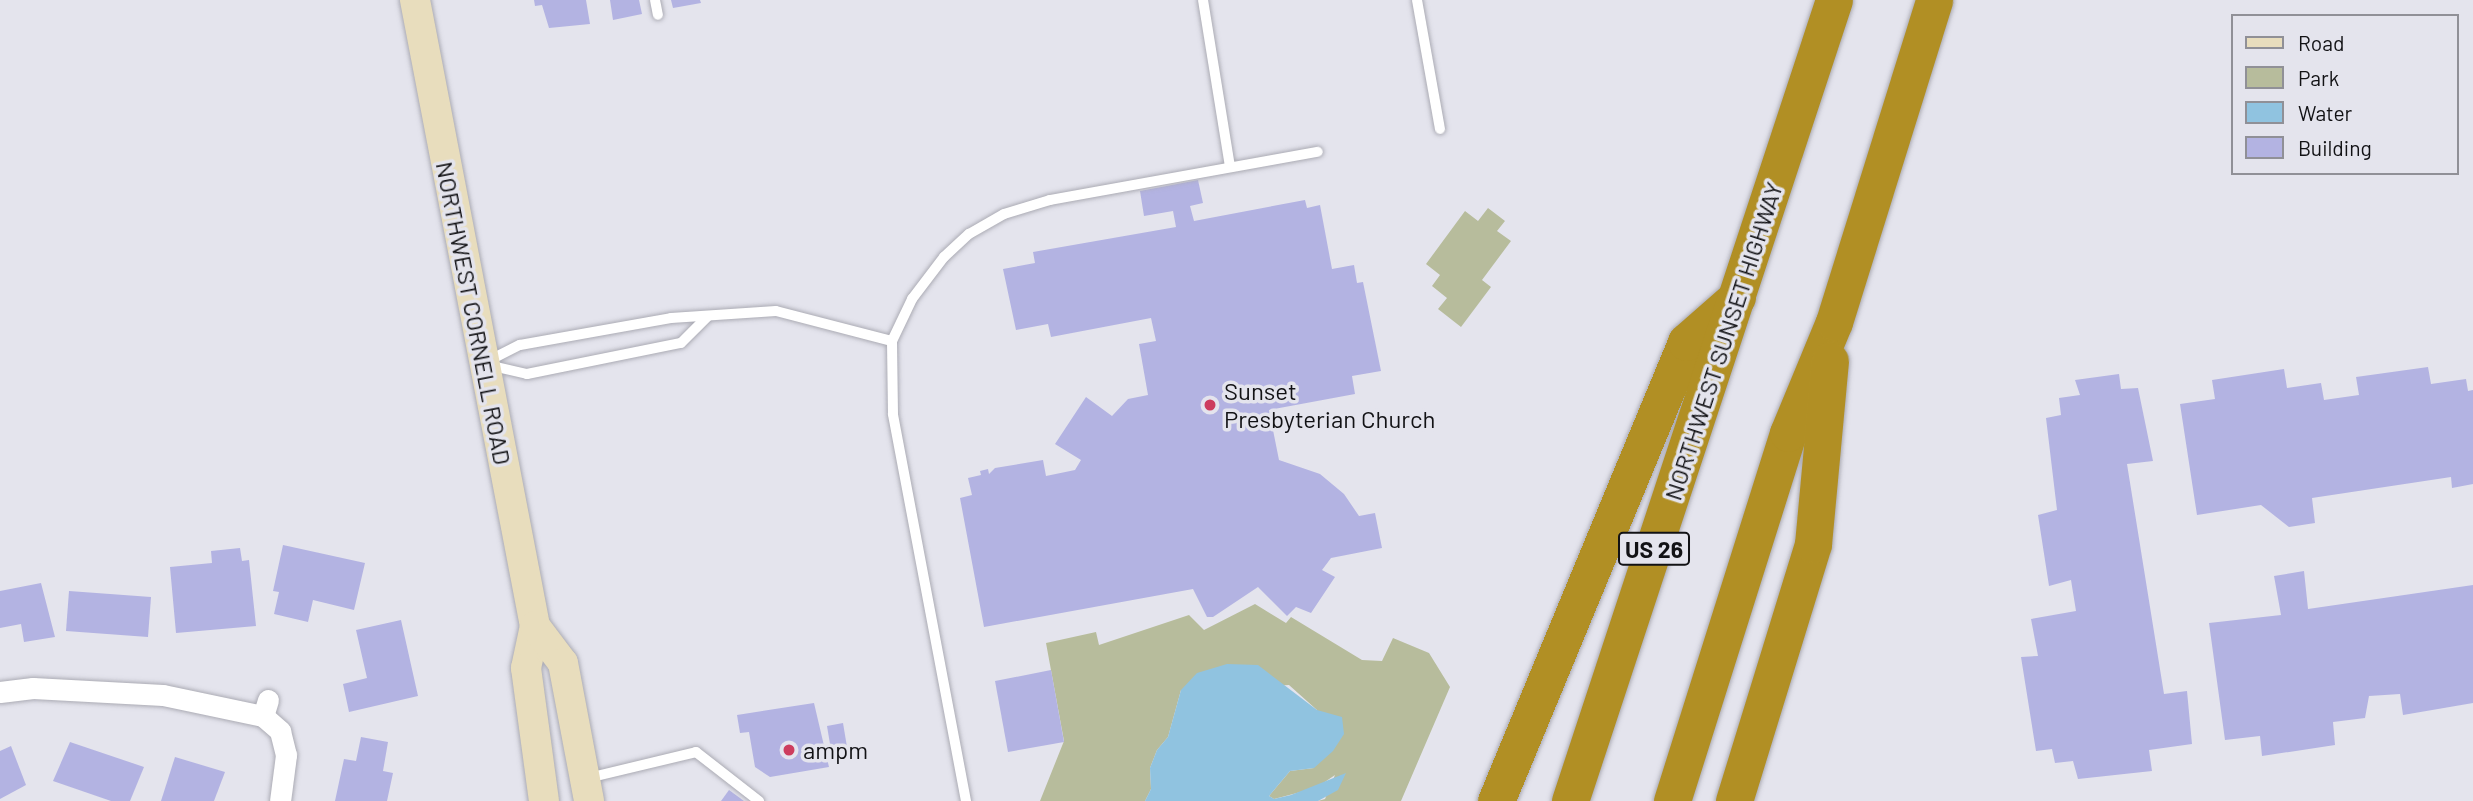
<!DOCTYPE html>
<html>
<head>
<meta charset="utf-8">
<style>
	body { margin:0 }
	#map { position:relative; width:2473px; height:801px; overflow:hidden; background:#e4e4ed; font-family:Barlow,sans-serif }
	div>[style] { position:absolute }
	.green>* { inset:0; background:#b7bc9c }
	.water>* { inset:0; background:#90c3e0 }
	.building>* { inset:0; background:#b3b3e2 }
	.roads { filter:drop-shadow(0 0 2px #ababb4) drop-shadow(0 0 2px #ababb4) }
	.service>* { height:10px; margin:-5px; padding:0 5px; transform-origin:5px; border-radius:5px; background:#fff }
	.minor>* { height:21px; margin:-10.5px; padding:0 10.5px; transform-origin:10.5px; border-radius:10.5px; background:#fff }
	.secondary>* { height:30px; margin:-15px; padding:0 15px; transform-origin:15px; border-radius:15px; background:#e8ddbd }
	.motorway>* { height:37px; margin:-18.5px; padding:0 18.5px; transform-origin:18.5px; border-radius:18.5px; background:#b18f24 }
	.dots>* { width:19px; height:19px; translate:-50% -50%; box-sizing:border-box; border:4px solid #e4e4ed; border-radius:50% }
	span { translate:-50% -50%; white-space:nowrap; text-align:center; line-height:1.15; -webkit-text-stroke:7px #e4e4ed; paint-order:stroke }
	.shield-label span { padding:2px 5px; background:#e4e4ed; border:2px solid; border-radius:5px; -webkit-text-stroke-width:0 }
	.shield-label { font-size:23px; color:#121215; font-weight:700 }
	.street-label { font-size:24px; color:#121215 }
	.poi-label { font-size:24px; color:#121215 }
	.left { translate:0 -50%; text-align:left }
	.legend { position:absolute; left:2231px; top:14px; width:228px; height:161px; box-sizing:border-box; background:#e4e4ed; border:2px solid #909097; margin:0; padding:9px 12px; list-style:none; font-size:21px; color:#121215 }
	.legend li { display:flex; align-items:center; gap:14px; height:35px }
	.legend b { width:35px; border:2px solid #909097 }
</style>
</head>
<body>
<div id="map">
	<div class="green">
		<div style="clip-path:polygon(1488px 208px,1505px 221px,1497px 231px,1511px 241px,1482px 280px,1491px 287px,1461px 327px,1438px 309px,1447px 298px,1432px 286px,1440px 275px,1426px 264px,1465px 211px,1478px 221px)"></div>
		<div style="clip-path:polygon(1255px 604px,1286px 623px,1291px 617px,1362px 660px,1382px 661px,1393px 638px,1429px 653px,1450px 687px,1401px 801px,1318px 801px,1325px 799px,1335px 775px,1316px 788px,1274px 799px,1269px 796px,1290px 771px,1314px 768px,1317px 710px,1289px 685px,1181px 690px,1168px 737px,1157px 750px,1150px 768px,1151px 789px,1145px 801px,1040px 801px,1064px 741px,1046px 643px,1096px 632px,1099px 645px,1189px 615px,1204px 630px)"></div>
	</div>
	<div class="water">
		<div style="clip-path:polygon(1227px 664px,1258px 665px,1317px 710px,1342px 717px,1344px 734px,1333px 751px,1314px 768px,1290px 771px,1269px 796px,1274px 799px,1291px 795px,1346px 773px,1338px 790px,1318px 801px,1145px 801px,1151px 789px,1150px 768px,1157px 750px,1168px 737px,1181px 690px,1197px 673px)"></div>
	</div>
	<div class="building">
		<div style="clip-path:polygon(534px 0,586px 0,590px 24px,549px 28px,542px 5px,535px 6px)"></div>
		<div style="clip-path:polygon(610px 0,639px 0,642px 14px,613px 20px)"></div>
		<div style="clip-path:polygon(671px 0,700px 0,701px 3px,673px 8px)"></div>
		<div style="clip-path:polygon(1198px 180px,1203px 203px,1190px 206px,1194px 221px,1305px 200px,1307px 208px,1320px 205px,1332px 269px,1354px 265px,1357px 283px,1363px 282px,1381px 371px,1352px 376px,1355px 394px,1269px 410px,1279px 460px,1320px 474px,1344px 494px,1359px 516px,1375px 513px,1382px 548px,1331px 558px,1322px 570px,1335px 577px,1311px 613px,1296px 607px,1287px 616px,1258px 587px,1213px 617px,1207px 617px,1193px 589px,984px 627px,960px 498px,972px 495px,968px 478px,981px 475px,980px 471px,988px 469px,989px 474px,995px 468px,1043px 460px,1046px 476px,1075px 470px,1081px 460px,1055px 444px,1086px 397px,1112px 416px,1128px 399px,1148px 395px,1139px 344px,1156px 341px,1151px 318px,1051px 337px,1048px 324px,1016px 330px,1003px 269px,1035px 263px,1033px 252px,1176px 227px,1173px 211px,1144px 216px,1140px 191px)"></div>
		<div style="clip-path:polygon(2428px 367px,2431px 384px,2466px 379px,2468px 391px,2473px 390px,2473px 484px,2452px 488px,2451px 477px,2312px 498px,2315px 523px,2289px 527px,2261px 505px,2197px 515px,2180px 404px,2215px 399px,2212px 380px,2284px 369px,2287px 388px,2321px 383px,2324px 400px,2359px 395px,2356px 377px)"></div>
		<div style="clip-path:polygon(2119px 374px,2121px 389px,2138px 388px,2153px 461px,2127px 464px,2164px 694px,2187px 691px,2192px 744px,2149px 750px,2152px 771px,2078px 779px,2073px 761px,2055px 763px,2052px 749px,2036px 751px,2021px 657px,2038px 656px,2031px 619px,2076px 611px,2071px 580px,2049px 586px,2038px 515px,2057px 510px,2046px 418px,2061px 415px,2059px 398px,2080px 395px,2075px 380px)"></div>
		<div style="clip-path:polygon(283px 545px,365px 563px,354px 610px,313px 600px,308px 622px,274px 614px,279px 592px,273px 591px)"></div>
		<div style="clip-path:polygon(240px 548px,242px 561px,249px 560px,256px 626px,176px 633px,170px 567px,212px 563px,211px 551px)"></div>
		<div style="clip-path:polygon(2304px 571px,2308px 609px,2473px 585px,2473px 703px,2403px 715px,2400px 694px,2369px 696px,2365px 718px,2333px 722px,2335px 745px,2262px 756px,2260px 736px,2225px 740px,2209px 623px,2281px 615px,2274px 576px)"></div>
		<div style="clip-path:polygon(41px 583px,55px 637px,24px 642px,21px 624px,0 628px,0 591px)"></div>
		<div style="clip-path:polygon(69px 591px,151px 597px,148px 637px,66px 631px)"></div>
		<div style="clip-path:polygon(401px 620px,418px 696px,349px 712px,343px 684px,367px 678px,356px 630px)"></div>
		<div style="clip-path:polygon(1051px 670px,1064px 742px,1008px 752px,995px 681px)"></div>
		<div style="clip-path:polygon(814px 703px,829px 767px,770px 777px,755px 767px,749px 732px,740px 733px,737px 715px)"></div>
		<div style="clip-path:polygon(843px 723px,847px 747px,831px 750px,827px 726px)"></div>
		<div style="clip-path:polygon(361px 737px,388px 742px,383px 771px,393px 773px,387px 801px,335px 801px,344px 759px,356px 761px)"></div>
		<div style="clip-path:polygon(70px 742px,144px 767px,130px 801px,111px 801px,53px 781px)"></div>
		<div style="clip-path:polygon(11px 746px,26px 785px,0 799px,0 751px)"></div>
		<div style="clip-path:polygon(175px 757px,225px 772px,214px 801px,161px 801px)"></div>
		<div style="clip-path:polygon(729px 790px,744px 801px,721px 801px)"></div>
	</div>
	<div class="roads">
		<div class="service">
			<div style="left:655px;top:0;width:15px;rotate:79deg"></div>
			<div style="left:1203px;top:0;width:169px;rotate:80.8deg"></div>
			<div style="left:1417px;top:0;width:131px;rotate:79.9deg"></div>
			<div style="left:486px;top:362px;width:38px;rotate:-27deg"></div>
			<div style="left:520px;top:345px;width:153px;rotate:-10.1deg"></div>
			<div style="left:671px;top:318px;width:105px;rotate:-3.8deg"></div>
			<div style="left:776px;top:311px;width:120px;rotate:14.5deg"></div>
			<div style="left:488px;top:365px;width:40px;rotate:13deg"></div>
			<div style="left:527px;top:374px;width:157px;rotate:-11.4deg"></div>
			<div style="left:681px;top:343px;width:38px;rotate:-45deg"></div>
			<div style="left:588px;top:778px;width:111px;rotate:-13.5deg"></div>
			<div style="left:696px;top:752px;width:80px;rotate:37.9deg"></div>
			<div style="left:966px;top:801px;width:394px;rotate:-100.7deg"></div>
			<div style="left:893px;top:414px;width:73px;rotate:-90.8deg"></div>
			<div style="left:892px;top:341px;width:47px;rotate:-64.5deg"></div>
			<div style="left:912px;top:299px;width:53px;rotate:-52.7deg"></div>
			<div style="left:944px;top:257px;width:34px;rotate:-43deg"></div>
			<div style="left:969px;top:234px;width:40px;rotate:-29.7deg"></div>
			<div style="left:1004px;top:214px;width:48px;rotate:-16.9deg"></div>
			<div style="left:1050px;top:200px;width:272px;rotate:-10.2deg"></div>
		</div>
		<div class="minor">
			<div style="left:0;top:692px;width:33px;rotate:-7deg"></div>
			<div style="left:33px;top:688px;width:130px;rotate:3.1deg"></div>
			<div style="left:163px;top:695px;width:102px;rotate:11.9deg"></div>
			<div style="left:268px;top:700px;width:17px;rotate:107deg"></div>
			<div style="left:263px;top:716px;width:23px;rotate:41deg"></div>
			<div style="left:280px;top:731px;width:25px;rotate:76deg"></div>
			<div style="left:286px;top:755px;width:46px;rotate:97.4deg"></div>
		</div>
		<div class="secondary">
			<div style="left:415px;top:0;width:637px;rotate:79.15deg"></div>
			<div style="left:535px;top:626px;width:43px;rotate:102.1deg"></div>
			<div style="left:526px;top:668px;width:134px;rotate:82.3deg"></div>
			<div style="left:535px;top:626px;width:46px;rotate:52.9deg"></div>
			<div style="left:563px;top:663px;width:140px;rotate:79.3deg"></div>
		</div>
		<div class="motorway">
			<div style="left:1496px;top:801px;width:497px;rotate:-67.5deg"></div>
			<div style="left:1686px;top:342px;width:68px;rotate:-41.4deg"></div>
			<div style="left:1570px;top:801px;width:843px;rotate:-71.76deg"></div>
			<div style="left:1672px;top:801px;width:386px;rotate:-72.5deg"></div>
			<div style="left:1788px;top:433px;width:120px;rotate:-67.5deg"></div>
			<div style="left:1834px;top:322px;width:337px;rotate:-72.7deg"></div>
			<div style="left:1734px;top:801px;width:269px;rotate:-72.9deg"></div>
			<div style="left:1813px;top:544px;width:184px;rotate:-84.7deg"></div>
		</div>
	</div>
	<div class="dots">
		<div style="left:1210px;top:405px;background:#cd3d5e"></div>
		<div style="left:789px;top:750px;background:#cd3d5e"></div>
	</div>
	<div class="shield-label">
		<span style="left:1654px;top:549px">US 26</span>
	</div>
	<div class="street-label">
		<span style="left:474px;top:313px;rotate:79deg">NORTHWEST CORNELL ROAD</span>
		<span style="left:1723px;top:341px;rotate:-72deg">NORTHWEST SUNSET HIGHWAY</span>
	</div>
	<div class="poi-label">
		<span class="left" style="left:1224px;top:405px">Sunset<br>Presbyterian Church</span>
		<span class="left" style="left:803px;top:750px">ampm</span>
	</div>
	<ul class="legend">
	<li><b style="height:9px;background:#e8ddbd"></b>Road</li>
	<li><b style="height:19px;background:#b7bc9c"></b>Park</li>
	<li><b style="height:19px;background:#90c3e0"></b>Water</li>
	<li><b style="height:19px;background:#b3b3e2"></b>Building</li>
	</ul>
</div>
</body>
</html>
